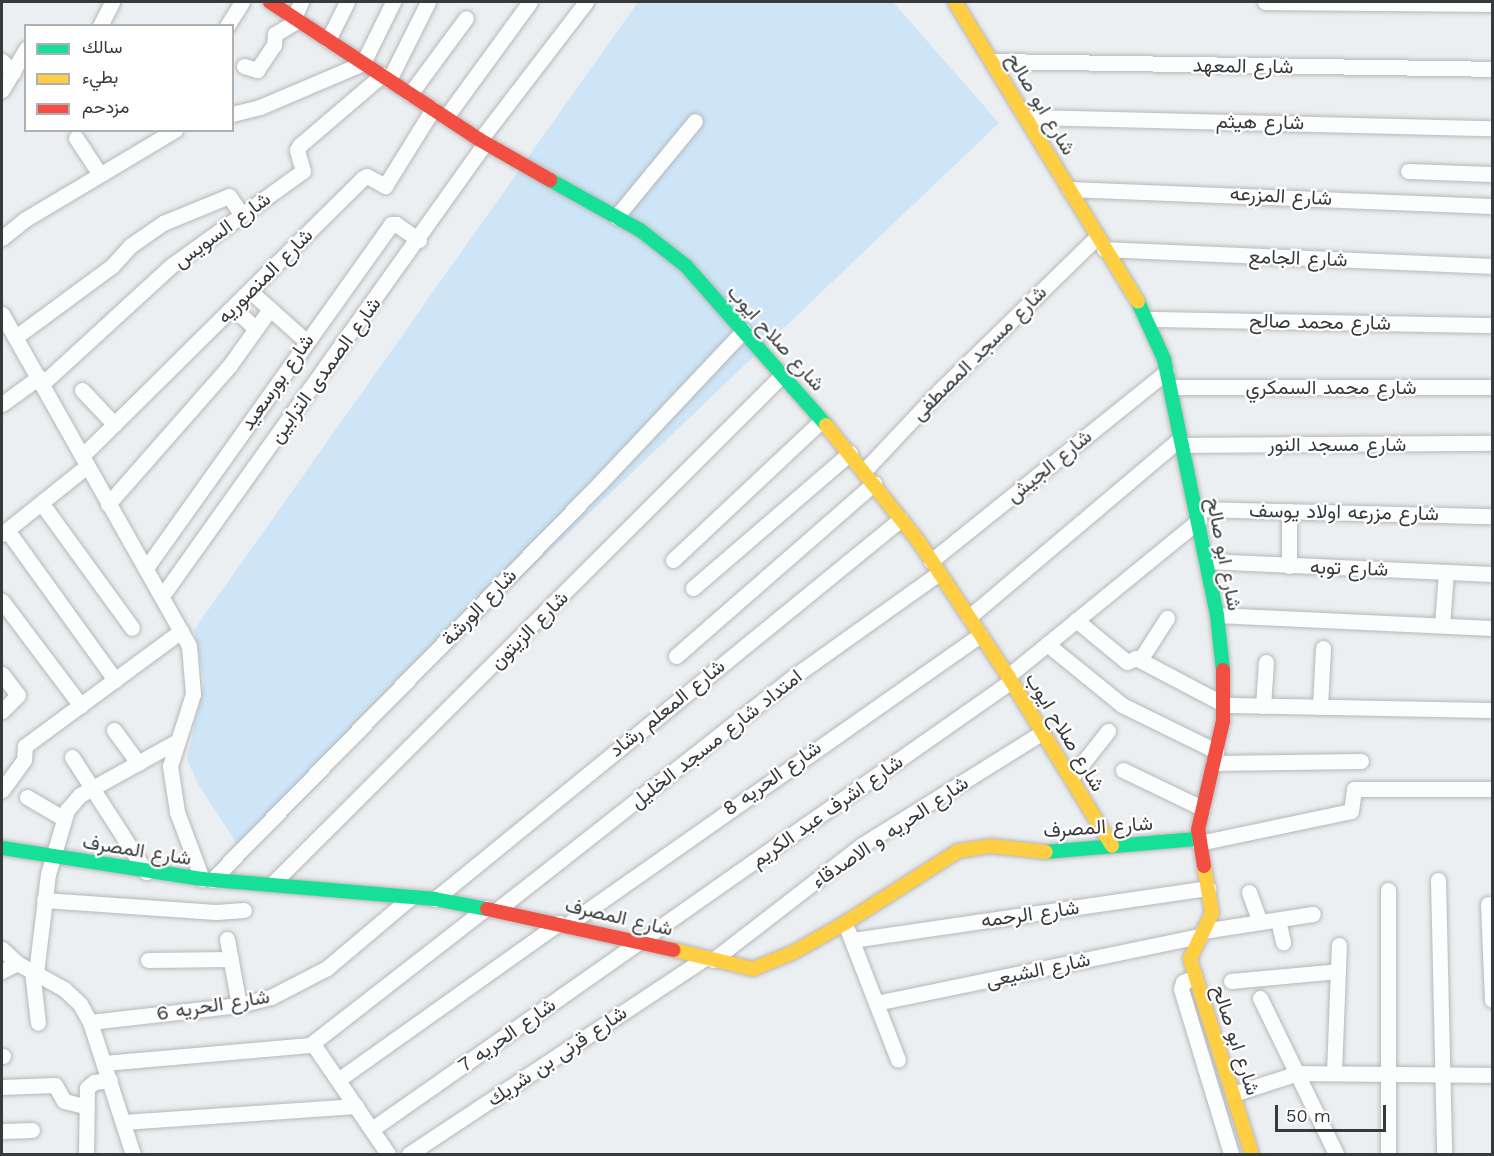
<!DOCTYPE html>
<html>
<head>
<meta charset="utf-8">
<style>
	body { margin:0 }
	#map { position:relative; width:1494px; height:1156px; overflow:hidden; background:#eceff1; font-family:"Work Sans",Vazirmatn,sans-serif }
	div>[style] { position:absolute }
	.green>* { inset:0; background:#cde5f6 }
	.roads { filter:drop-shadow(0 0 2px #b6b7b9) drop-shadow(0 0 2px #b6b7b9) }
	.street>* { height:15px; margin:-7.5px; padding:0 7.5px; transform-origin:7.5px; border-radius:7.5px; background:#fcfdfd }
	.fast>* { height:14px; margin:-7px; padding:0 7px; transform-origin:7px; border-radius:7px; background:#16e098 }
	.slow>* { height:14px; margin:-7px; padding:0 7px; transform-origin:7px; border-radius:7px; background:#ffcf43 }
	.jam>* { height:14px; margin:-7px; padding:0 7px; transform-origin:7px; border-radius:7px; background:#f24e42 }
	span { translate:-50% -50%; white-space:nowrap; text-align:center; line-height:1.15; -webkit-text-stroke:4.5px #fff; paint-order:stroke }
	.street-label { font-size:20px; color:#37393b }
	.frame { position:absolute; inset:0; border:3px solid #37393b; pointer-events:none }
	.legend { position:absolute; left:24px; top:24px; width:210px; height:108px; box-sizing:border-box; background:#fff; border:2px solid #afb0b1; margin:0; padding:8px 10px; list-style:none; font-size:18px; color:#37393b }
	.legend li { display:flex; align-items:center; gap:12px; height:30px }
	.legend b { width:30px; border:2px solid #afb0b1 }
	.scale { position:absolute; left:1275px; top:1105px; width:111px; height:27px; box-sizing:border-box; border:3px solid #37393b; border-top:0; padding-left:8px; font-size:18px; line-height:21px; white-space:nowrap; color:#37393b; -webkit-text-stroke:4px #fff; paint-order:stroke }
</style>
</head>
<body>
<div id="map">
	<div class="green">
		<div style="clip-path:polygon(638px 2px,893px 2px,999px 123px,239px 847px,198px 784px,187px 759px,204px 682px,194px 630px)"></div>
	</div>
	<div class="roads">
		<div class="street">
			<div style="left:1265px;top:2px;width:227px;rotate:0.5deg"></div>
			<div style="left:294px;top:17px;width:17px;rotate:-65deg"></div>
			<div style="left:100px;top:26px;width:27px;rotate:-63deg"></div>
			<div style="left:227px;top:26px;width:28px;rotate:-58deg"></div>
			<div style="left:328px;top:40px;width:42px;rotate:-63.4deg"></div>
			<div style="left:2px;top:61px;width:16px;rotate:45deg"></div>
			<div style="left:993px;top:61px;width:499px;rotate:0.9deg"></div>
			<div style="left:244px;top:66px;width:14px;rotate:17deg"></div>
			<div style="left:257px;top:70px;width:30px;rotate:-56deg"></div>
			<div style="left:274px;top:45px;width:11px;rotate:-85deg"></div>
			<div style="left:275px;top:34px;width:27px;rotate:-31deg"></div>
			<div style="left:389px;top:80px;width:87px;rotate:-63.4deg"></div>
			<div style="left:2px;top:90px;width:48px;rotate:-59.7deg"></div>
			<div style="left:410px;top:94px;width:94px;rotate:-53.6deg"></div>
			<div style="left:232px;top:114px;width:29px;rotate:-14deg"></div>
			<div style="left:260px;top:107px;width:112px;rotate:-23.1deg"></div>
			<div style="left:363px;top:63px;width:68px;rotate:-63.8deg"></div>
			<div style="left:446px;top:117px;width:142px;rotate:-53.9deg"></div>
			<div style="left:1028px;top:117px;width:464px;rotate:1.4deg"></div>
			<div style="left:76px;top:138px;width:42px;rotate:56.7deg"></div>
			<div style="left:480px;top:140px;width:174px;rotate:-52.5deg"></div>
			<div style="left:1408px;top:171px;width:84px;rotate:2deg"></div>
			<div style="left:1069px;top:189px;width:423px;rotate:2.3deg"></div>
			<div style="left:616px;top:217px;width:124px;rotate:-50.5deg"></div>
			<div style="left:2px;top:238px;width:28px;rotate:-39deg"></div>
			<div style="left:24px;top:220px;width:176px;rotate:-30.8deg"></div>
			<div style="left:1104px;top:249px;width:388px;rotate:2.5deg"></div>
			<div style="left:250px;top:291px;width:75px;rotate:41.8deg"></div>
			<div style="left:234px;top:308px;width:30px;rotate:44deg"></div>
			<div style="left:2px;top:314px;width:381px;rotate:60.6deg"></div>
			<div style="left:189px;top:646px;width:48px;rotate:85.2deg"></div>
			<div style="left:193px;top:694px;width:76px;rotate:107.7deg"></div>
			<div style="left:170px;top:766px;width:47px;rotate:81.3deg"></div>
			<div style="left:177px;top:812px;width:72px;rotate:69.5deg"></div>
			<div style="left:1148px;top:319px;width:344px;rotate:1deg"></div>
			<div style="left:17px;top:336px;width:118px;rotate:-36.4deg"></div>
			<div style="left:112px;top:266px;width:27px;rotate:-48deg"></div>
			<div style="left:130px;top:246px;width:40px;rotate:-34.9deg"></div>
			<div style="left:163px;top:223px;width:71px;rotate:-22.2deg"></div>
			<div style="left:229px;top:196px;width:23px;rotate:56deg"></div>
			<div style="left:42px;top:384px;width:176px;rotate:-42.5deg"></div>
			<div style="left:172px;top:265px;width:161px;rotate:-35.7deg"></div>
			<div style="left:303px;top:171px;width:22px;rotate:-106deg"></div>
			<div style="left:297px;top:150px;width:6px;rotate:-59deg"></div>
			<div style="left:300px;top:145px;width:108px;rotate:-40.5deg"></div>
			<div style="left:1170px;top:387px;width:322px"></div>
			<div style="left:82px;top:390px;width:47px;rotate:46.7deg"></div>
			<div style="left:2px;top:404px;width:46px;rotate:-36.1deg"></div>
			<div style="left:1182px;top:445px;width:310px;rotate:-0.4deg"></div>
			<div style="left:82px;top:456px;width:395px;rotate:-44.7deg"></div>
			<div style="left:363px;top:178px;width:4px;rotate:-27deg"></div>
			<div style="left:367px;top:176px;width:21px;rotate:29deg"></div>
			<div style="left:385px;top:186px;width:91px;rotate:-58.1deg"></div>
			<div style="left:864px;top:471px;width:110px;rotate:-46.8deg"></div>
			<div style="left:939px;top:391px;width:221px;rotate:-44.3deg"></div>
			<div style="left:42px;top:504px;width:153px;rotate:54deg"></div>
			<div style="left:108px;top:504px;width:185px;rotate:-48.7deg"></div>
			<div style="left:230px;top:365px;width:69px;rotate:-54.5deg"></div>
			<div style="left:1196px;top:509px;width:296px;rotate:1.4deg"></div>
			<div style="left:7px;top:530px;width:185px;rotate:54.2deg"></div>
			<div style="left:2px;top:534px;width:109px;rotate:-38.7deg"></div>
			<div style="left:673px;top:560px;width:204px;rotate:-43.2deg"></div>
			<div style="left:931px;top:561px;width:302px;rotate:-38.8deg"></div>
			<div style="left:1206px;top:561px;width:286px;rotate:2.6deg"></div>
			<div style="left:1289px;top:566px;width:55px;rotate:-90deg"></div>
			<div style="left:146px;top:568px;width:422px;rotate:-54.5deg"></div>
			<div style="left:391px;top:224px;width:5px"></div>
			<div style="left:396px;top:224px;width:28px;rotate:35deg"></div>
			<div style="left:693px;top:588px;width:207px;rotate:-40.7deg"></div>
			<div style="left:162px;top:596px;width:556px;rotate:-54.51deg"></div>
			<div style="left:2px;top:601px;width:131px;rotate:53deg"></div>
			<div style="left:1217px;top:615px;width:275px;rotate:2.7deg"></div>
			<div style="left:969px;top:617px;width:276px;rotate:-40.2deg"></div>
			<div style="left:1076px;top:620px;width:66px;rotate:39.5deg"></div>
			<div style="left:1127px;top:662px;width:10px;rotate:-24deg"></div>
			<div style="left:1136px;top:658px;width:101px;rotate:27.8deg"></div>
			<div style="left:1225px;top:705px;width:267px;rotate:1.1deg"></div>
			<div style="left:1442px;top:625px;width:53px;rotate:-85.7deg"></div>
			<div style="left:1047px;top:644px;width:97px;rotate:39.1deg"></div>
			<div style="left:1122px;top:705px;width:105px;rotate:26.1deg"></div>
			<div style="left:676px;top:656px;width:263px;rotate:-41.1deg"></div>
			<div style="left:1140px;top:660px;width:50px;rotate:-57.3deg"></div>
			<div style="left:2px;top:674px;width:26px;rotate:53deg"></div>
			<div style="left:18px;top:695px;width:23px;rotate:135deg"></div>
			<div style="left:1008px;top:676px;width:247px;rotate:-39.2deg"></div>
			<div style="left:1263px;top:706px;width:44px;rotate:-86.1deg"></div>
			<div style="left:1320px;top:707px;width:59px;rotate:-87.1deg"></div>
			<div style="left:114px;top:730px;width:41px;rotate:54deg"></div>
			<div style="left:72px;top:757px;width:137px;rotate:57.2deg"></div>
			<div style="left:1213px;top:763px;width:148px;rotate:-0.8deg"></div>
			<div style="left:1123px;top:770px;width:88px;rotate:25.7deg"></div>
			<div style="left:1071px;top:778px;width:60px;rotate:-51.8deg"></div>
			<div style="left:2px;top:790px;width:37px;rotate:-54deg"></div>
			<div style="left:24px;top:760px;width:14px;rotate:-86deg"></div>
			<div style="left:25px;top:746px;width:194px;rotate:-36.4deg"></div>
			<div style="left:27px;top:797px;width:42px;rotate:30.3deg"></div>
			<div style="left:1199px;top:843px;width:155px;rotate:-11.9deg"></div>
			<div style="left:1351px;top:811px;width:22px;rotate:-82deg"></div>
			<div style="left:1354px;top:789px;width:138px"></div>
			<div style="left:212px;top:880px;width:552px;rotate:-45.66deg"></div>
			<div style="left:598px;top:485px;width:212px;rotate:-46.7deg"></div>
			<div style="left:1438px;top:880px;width:274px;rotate:88.7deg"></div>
			<div style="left:272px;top:884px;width:722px;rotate:-44.94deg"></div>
			<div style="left:1249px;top:892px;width:32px;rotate:70deg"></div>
			<div style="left:435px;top:899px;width:601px;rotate:-39.2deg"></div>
			<div style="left:44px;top:900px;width:172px;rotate:4deg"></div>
			<div style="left:216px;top:912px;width:28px;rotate:-4deg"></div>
			<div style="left:1488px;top:904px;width:96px;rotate:87.6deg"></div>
			<div style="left:497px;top:910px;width:377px;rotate:-38.2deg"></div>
			<div style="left:793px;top:677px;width:179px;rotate:-35.5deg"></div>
			<div style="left:1278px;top:920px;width:23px;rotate:77deg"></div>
			<div style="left:567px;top:925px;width:505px;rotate:-35.08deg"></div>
			<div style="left:848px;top:931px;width:138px;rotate:68.8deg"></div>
			<div style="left:1203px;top:931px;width:111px;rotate:-8.8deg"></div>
			<div style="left:227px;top:939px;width:67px;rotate:79.7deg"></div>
			<div style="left:852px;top:940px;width:360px;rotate:-8.3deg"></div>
			<div style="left:2px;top:949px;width:21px;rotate:43deg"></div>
			<div style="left:17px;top:963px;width:54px;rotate:29deg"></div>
			<div style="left:64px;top:989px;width:22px;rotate:43deg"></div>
			<div style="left:80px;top:1004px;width:21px;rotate:61deg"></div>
			<div style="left:90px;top:1022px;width:139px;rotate:72deg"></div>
			<div style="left:148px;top:960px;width:83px;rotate:-0.7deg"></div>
			<div style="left:713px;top:960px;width:188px;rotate:-37.7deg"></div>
			<div style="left:862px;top:845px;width:213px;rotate:-32deg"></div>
			<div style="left:2px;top:971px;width:17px;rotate:-28deg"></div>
			<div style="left:32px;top:971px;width:52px;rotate:83.4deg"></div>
			<div style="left:36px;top:973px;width:100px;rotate:-83.1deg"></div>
			<div style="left:48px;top:874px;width:67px;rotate:-73.5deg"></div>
			<div style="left:67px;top:810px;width:20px;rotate:-49deg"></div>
			<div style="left:80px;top:795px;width:107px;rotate:-29deg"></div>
			<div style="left:1195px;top:977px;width:13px;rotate:157deg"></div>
			<div style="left:1183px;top:982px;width:7px;rotate:106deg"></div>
			<div style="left:1181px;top:989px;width:172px;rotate:73.1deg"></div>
			<div style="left:1231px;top:981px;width:107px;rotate:-5.3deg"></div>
			<div style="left:1260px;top:998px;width:174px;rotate:64deg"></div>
			<div style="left:876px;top:1003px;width:331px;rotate:-11.7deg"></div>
			<div style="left:90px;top:1022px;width:150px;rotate:-6.5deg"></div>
			<div style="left:239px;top:1005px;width:33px;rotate:-14deg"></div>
			<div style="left:271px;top:997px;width:63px;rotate:-27.4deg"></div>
			<div style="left:327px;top:968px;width:110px;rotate:-40.2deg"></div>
			<div style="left:313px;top:1044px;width:133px;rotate:55.7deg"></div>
			<div style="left:2px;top:1056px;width:1px"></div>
			<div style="left:104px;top:1063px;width:207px;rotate:-5deg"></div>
			<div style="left:310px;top:1045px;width:223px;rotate:-37.9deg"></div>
			<div style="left:1334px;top:1073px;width:128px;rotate:-87.8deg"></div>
			<div style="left:338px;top:1080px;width:271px;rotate:-35.4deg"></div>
			<div style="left:2px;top:1087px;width:53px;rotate:-2.2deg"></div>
			<div style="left:55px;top:1085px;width:18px;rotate:61deg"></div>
			<div style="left:64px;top:1101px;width:21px;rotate:14deg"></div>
			<div style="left:1233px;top:1094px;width:68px;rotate:-17.9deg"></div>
			<div style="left:1298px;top:1073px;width:194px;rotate:0.6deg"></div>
			<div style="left:123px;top:1122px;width:234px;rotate:-3.9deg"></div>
			<div style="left:372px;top:1129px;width:780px;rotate:-35.03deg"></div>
			<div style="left:2px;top:1131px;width:30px;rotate:-2deg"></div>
			<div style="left:86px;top:1154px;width:66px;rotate:-89.1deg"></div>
			<div style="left:87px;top:1088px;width:9px;rotate:-41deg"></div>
			<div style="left:94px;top:1082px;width:16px;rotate:-7deg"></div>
			<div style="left:409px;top:1154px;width:355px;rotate:-33.5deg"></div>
			<div style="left:1388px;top:1154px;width:264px;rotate:-90deg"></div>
		</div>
		<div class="fast">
			<div style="left:550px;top:180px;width:103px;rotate:29.1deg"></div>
			<div style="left:640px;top:230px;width:58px;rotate:38deg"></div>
			<div style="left:686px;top:266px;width:212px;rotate:48.6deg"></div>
			<div style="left:1138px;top:302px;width:63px;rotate:65.5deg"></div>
			<div style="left:1164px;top:359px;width:261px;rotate:78.3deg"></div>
			<div style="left:1217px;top:615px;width:55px;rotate:83.8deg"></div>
			<div style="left:2px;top:848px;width:202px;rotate:8.8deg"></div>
			<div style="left:202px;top:879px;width:234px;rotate:4.9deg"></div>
			<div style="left:435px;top:899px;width:53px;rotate:10.9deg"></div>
			<div style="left:1046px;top:852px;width:153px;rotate:-4.9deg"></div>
		</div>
		<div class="slow">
			<div style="left:955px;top:2px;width:351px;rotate:58.6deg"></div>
			<div style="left:826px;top:425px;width:149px;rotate:51.5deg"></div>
			<div style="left:919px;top:542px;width:161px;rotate:56.4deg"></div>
			<div style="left:1008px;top:676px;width:199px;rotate:58.5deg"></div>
			<div style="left:1204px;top:866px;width:48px;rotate:80.3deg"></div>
			<div style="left:1212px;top:913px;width:51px;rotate:115.6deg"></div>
			<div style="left:1190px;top:959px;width:205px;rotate:72.4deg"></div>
			<div style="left:674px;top:950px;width:81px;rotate:13.5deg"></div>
			<div style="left:753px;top:969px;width:44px;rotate:-22.5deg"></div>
			<div style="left:794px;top:952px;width:59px;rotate:-29.6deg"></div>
			<div style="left:845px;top:923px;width:134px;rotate:-32.5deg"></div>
			<div style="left:958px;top:851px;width:33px;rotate:-9deg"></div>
			<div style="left:991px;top:846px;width:55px;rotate:6.2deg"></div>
		</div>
		<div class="jam">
			<div style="left:270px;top:2px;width:251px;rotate:33.3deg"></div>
			<div style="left:480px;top:140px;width:81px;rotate:29.7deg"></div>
			<div style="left:1204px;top:866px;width:36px;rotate:-99deg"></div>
			<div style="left:1198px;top:830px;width:112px;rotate:-77.1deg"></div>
			<div style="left:1223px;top:721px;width:51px;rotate:-90deg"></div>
			<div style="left:487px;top:909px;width:191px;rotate:12.4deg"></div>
		</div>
	</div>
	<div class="street-label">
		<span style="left:1243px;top:66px;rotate:1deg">شارع المعهد</span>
		<span style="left:1041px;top:104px;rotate:59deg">شارع ابو صالح</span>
		<span style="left:1260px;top:122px;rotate:1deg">شارع هيثم</span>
		<span style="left:1281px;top:196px;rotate:3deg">شارع المزرعه</span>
		<span style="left:222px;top:230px;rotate:-36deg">شارع السويس</span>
		<span style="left:1298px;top:258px;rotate:2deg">شارع الجامع</span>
		<span style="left:265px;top:276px;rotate:-45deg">شارع المنصوريه</span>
		<span style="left:1320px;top:322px;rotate:1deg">شارع محمد صالح</span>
		<span style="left:776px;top:338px;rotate:48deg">شارع صلاح ايوب</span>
		<span style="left:979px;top:353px;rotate:-45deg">شارع مسجد المصطفى</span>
		<span style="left:325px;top:370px;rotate:-54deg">شارع الصمدى الترابين</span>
		<span style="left:277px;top:382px;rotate:-55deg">شارع بورسعيد</span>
		<span style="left:1331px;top:387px">شارع محمد السمكري</span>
		<span style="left:1337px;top:444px">شارع مسجد النور</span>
		<span style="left:1049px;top:466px;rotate:-39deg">شارع الجيش</span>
		<span style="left:1344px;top:512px;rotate:1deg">شارع مزرعه اولاد يوسف</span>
		<span style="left:1224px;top:554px;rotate:79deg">شارع ابو صالح</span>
		<span style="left:1349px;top:568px;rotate:2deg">شارع توبه</span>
		<span style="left:479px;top:607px;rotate:-46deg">شارع الورشة</span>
		<span style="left:529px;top:630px;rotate:-45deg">شارع الزيتون</span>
		<span style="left:667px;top:708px;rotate:-39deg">شارع المعلم رشاد</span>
		<span style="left:1065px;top:732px;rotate:59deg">شارع صلاح ايوب</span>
		<span style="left:716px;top:739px;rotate:-38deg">امتداد شارع مسجد الخليل</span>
		<span style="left:772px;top:778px;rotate:-35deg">شارع الحريه 8</span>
		<span style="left:827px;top:811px;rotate:-35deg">شارع اشرف عبد الكريم</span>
		<span style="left:1098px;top:827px;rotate:-4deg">شارع المصرف</span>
		<span style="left:890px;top:832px;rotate:-34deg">شارع الحريه و الاصدقاء</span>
		<span style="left:137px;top:850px;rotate:9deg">شارع المصرف</span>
		<span style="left:1030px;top:914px;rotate:-8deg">شارع الرحمه</span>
		<span style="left:619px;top:917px;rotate:13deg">شارع المصرف</span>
		<span style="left:1038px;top:970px;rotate:-12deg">شارع الشيعى</span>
		<span style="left:213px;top:1005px;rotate:-9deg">شارع الحريه 6</span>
		<span style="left:507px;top:1035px;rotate:-35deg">شارع الحريه 7</span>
		<span style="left:1236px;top:1040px;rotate:72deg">شارع ابو صالح</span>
		<span style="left:557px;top:1056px;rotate:-34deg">شارع قرنى بن شريك</span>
	</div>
	<div class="frame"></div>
	<ul class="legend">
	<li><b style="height:8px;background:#16e098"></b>سالك</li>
	<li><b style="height:8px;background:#ffcf43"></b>بطيء</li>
	<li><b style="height:8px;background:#f24e42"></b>مزدحم</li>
	</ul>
	<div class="scale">50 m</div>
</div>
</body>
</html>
